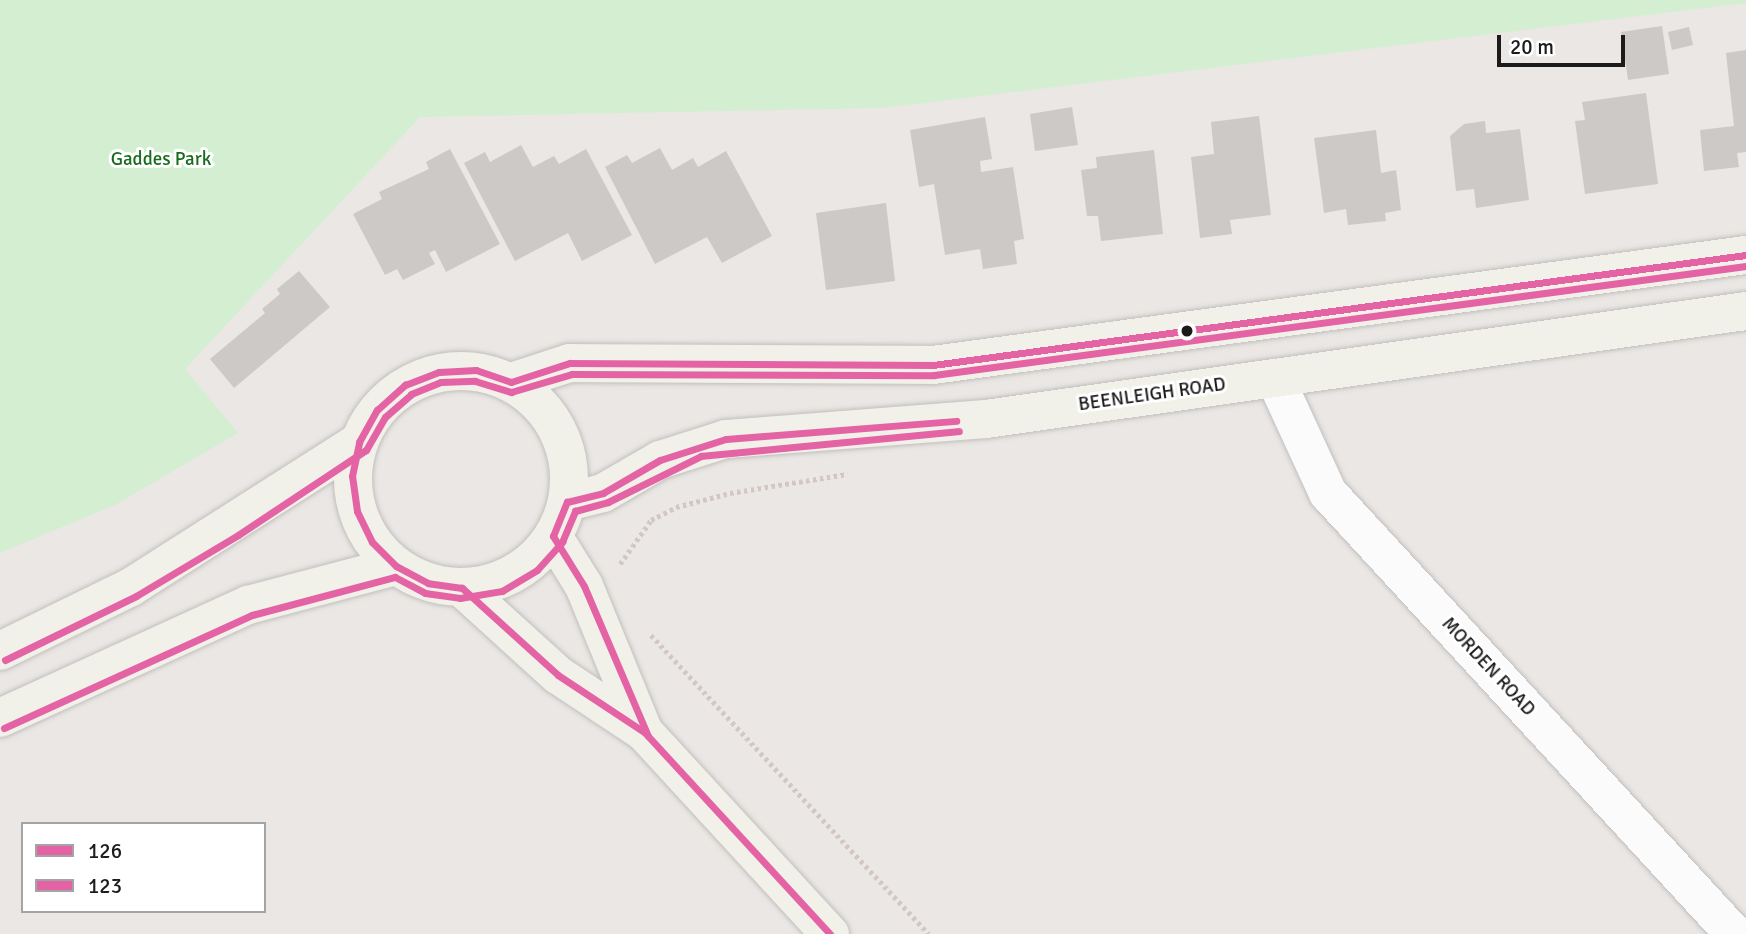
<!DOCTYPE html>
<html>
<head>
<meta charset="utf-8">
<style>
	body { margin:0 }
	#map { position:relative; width:1746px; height:934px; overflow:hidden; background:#eae7e4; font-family:Signika,sans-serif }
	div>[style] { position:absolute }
	.park>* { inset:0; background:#d4eed2 }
	.building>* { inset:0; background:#ccc9c7 }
	.path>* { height:4.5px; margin-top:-2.25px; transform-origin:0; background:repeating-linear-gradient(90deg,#d3c7c6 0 3.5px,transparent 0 7px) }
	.roads { filter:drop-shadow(0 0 2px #c1bfbe) drop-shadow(0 0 2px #c1bfbe) }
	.street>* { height:38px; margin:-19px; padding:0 19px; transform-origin:19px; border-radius:19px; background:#fcfbfb }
	.secondary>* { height:38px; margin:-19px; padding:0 19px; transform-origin:19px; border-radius:19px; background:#f1f1e9 }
	.secondary>.ring { margin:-19px; padding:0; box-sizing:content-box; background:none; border:38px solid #f1f1e9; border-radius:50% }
	.bus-1>* { height:7px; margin:-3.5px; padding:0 3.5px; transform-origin:3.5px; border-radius:3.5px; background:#e463a4 }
	.bus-2>* { height:7px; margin:-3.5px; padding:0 3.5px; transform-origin:3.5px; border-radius:3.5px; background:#e463a4 }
	.dots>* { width:19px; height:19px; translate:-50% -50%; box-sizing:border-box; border:4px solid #fff; border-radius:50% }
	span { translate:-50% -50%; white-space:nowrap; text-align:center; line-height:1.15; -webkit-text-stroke:6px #fff; paint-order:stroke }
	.park-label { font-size:19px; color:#166c1b }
	.street-label { font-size:19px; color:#1b1b1b }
	.legend { position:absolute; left:21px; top:822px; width:245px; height:91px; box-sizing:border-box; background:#fff; border:2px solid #a4a4a4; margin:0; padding:9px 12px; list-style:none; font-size:21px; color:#1b1b1b }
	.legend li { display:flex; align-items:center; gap:14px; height:35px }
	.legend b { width:35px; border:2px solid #a4a4a4 }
	.scale { position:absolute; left:1497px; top:35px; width:128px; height:32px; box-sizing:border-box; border:4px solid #1b1b1b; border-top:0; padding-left:9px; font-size:21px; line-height:24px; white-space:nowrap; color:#1b1b1b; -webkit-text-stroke:5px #fff; paint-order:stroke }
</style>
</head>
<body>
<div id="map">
	<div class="park">
		<div style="clip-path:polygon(0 0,1746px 0,1746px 3px,882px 108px,420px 117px,185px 369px,238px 433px,115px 505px,0 553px)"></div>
	</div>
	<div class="building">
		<div style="clip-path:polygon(1662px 26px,1669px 74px,1628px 80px,1621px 32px)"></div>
		<div style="clip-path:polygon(1689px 27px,1693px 45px,1672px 50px,1668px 32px)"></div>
		<div style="clip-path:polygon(1746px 50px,1746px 152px,1737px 153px,1739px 167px,1704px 171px,1700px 130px,1734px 126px,1726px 53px)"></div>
		<div style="clip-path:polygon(1646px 93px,1658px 184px,1585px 194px,1575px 121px,1585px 120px,1582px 102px)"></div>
		<div style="clip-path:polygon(1072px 107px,1078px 145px,1035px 151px,1030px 114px)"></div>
		<div style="clip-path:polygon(1259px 116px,1271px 215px,1230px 220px,1232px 234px,1200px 238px,1191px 157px,1214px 154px,1211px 122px)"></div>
		<div style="clip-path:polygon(985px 117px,992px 159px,980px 161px,981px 172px,1013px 167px,1024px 239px,1014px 241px,1017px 264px,983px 269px,980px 249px,945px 255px,934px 184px,919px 187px,910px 130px)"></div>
		<div style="clip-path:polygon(1485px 121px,1486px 133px,1520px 129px,1529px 200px,1476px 208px,1474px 189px,1456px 191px,1450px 136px,1464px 124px)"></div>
		<div style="clip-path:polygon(1376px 130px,1381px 173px,1396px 170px,1401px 210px,1385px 213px,1386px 221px,1348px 225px,1346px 209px,1324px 213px,1314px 138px)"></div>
		<div style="clip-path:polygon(521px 145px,533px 167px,554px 156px,559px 164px,586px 149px,632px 235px,582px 261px,568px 233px,515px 261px,464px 163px,485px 152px,490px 162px)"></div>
		<div style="clip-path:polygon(660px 148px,672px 170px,693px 158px,698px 167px,726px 151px,772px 236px,722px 263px,707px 237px,655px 264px,605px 167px,627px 155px,632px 163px)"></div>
		<div style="clip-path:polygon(450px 149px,500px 244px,446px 272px,435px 250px,429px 253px,435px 264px,403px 280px,397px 269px,385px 275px,353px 214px,382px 199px,379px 192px,429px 169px,426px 162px)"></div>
		<div style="clip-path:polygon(1154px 150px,1163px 234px,1101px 241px,1098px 216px,1087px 216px,1081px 170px,1097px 168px,1096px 157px)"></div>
		<div style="clip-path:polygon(886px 203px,895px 281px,826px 290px,816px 213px)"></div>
		<div style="clip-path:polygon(299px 271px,330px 307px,234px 388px,210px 359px,265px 313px,262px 309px,280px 294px,277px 289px)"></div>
	</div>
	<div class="path">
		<div style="left:620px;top:564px;width:54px;rotate:-54.8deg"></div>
		<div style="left:651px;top:520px;width:28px;rotate:-27deg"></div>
		<div style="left:676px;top:507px;width:56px;rotate:-14.5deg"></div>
		<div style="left:730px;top:493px;width:119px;rotate:-9.2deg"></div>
		<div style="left:651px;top:635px;width:408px;rotate:47.1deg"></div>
	</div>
	<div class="roads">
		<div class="street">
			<div style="left:1275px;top:378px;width:127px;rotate:65.3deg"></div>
			<div style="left:1328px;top:493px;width:599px;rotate:47.37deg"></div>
		</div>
		<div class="secondary">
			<div class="ring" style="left:353px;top:371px;width:178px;height:178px"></div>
			<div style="left:511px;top:382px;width:62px;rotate:-17.9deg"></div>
			<div style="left:570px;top:363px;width:363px;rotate:0.3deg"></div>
			<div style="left:933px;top:365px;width:820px;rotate:-7.71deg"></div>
			<div style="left:567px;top:502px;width:37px;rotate:-14deg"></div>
			<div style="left:603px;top:493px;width:66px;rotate:-30.1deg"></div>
			<div style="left:660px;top:460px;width:69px;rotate:-17.7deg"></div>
			<div style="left:726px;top:439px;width:261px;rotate:-4.4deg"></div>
			<div style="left:986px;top:419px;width:768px;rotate:-8.09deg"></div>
			<div style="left:553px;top:536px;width:59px;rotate:58.2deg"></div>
			<div style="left:584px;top:586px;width:158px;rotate:67.7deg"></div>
			<div style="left:462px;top:588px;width:130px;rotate:42.2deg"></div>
			<div style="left:558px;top:675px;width:103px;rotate:33.5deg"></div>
			<div style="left:644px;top:732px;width:275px;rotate:47.4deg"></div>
			<div style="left:0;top:651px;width:146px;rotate:-26deg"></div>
			<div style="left:131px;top:587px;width:270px;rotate:-32.5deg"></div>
			<div style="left:0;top:718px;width:273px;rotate:-24.5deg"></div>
			<div style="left:248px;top:605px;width:153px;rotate:-14.8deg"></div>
		</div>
	</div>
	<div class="bus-1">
		<div style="left:648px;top:736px;width:163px;rotate:-113.1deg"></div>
		<div style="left:584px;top:586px;width:59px;rotate:-121.8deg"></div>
		<div style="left:553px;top:536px;width:37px;rotate:-68deg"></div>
		<div style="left:567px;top:502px;width:37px;rotate:-14deg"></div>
		<div style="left:603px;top:493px;width:66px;rotate:-30.1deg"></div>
		<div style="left:660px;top:460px;width:69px;rotate:-17.7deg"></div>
		<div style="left:726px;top:439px;width:231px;rotate:-4.5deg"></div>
		<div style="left:830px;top:934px;width:275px;rotate:-132.6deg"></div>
		<div style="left:644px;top:732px;width:103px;rotate:-146.5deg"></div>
		<div style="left:558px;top:675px;width:130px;rotate:-137.8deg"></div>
		<div style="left:462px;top:588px;width:34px;rotate:-172deg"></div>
		<div style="left:428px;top:583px;width:36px;rotate:-152deg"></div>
		<div style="left:396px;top:566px;width:34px;rotate:-135deg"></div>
		<div style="left:372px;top:542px;width:34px;rotate:-116deg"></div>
		<div style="left:357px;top:511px;width:35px;rotate:-98deg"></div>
		<div style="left:352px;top:476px;width:35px;rotate:-78deg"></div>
		<div style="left:359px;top:442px;width:37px;rotate:-61deg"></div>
		<div style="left:377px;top:410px;width:38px;rotate:-42deg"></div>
		<div style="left:405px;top:385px;width:36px;rotate:-21deg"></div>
		<div style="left:439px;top:372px;width:37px;rotate:-3deg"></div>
		<div style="left:476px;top:370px;width:37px;rotate:19deg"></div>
		<div style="left:511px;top:382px;width:62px;rotate:-17.9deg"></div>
		<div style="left:570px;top:363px;width:363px;rotate:0.3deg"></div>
		<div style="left:933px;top:365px;width:820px;rotate:-7.71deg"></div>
	</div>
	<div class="bus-2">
		<div style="left:5px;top:660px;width:146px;rotate:-26deg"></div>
		<div style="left:136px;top:596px;width:119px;rotate:-30.9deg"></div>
		<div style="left:238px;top:535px;width:154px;rotate:-33.6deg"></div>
		<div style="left:366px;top:450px;width:38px;rotate:-60deg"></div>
		<div style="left:385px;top:417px;width:35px;rotate:-41deg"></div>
		<div style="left:411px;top:394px;width:32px;rotate:-22deg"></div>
		<div style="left:441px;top:382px;width:34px;rotate:-2deg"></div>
		<div style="left:475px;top:381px;width:38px;rotate:17deg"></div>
		<div style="left:511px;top:392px;width:64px;rotate:-16.4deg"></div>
		<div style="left:572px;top:374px;width:362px;rotate:0.2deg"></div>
		<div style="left:934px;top:375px;width:819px;rotate:-7.65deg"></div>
		<div style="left:4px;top:728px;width:273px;rotate:-24.5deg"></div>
		<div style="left:252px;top:615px;width:148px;rotate:-14.9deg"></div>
		<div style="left:395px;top:577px;width:34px;rotate:28deg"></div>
		<div style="left:425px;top:593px;width:35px;rotate:8deg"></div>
		<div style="left:460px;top:598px;width:43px;rotate:-9.5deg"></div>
		<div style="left:502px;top:591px;width:41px;rotate:-31deg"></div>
		<div style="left:537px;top:570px;width:38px;rotate:-48deg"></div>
		<div style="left:562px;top:542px;width:34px;rotate:-67deg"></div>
		<div style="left:575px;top:511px;width:34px;rotate:-15deg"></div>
		<div style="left:608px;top:502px;width:104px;rotate:-26.3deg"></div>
		<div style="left:701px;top:456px;width:259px;rotate:-5.5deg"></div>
	</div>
	<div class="dots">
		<div style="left:1187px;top:331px;background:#1b1b1b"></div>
	</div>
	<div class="park-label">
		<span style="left:161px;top:160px">Gaddes Park</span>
	</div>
	<div class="street-label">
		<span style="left:1152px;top:395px;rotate:-8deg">BEENLEIGH ROAD</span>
		<span style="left:1488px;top:667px;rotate:47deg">MORDEN ROAD</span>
	</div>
	<ul class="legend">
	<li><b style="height:9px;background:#e463a4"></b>126</li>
	<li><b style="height:9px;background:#e463a4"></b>123</li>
	</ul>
	<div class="scale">20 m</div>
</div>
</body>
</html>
